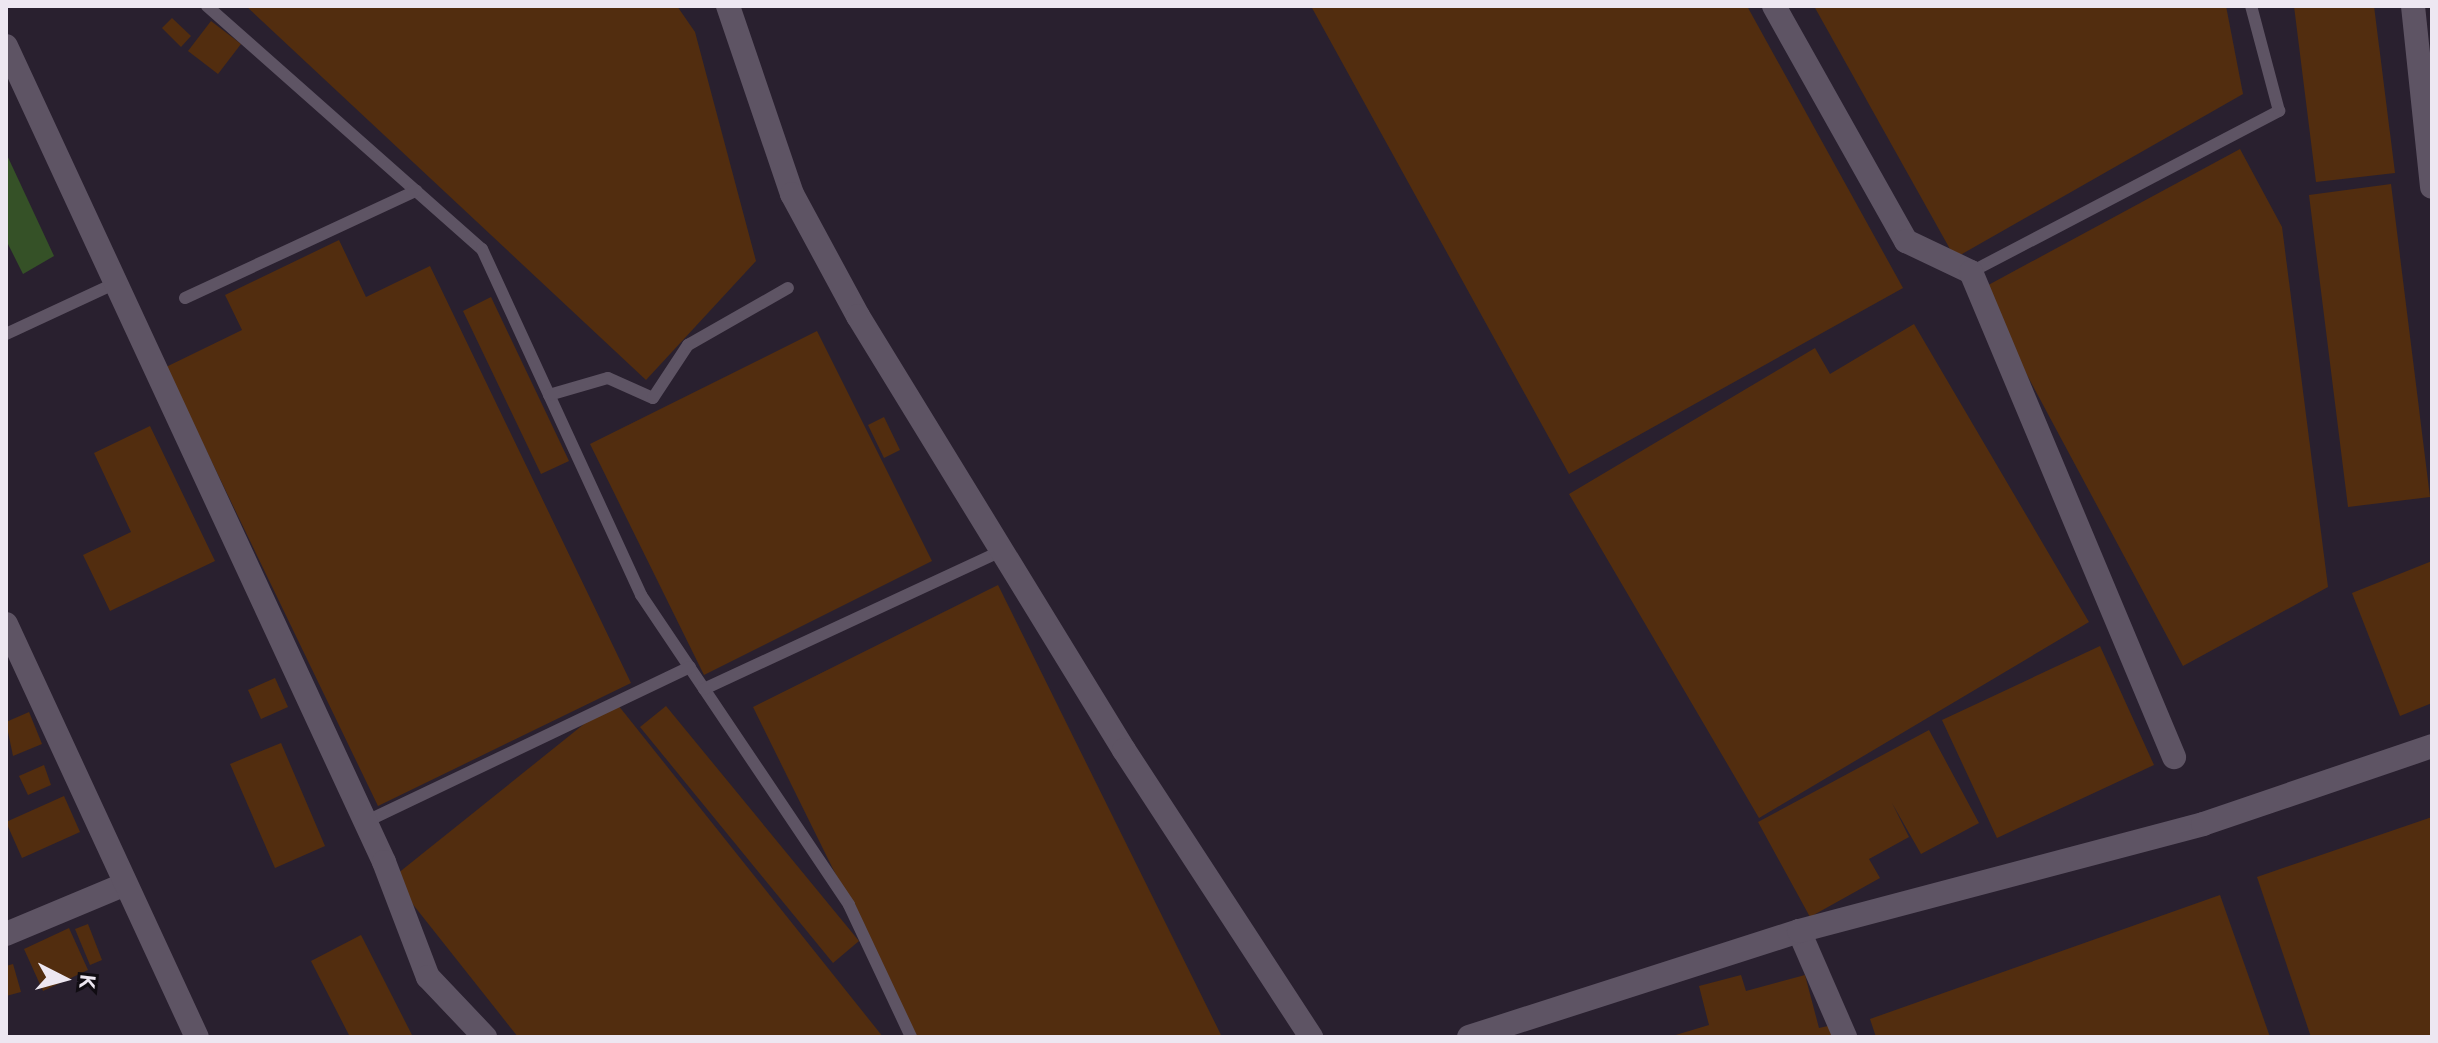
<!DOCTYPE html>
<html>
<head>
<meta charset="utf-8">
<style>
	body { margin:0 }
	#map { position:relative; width:2438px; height:1043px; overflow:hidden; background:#29202f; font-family:Ubuntu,sans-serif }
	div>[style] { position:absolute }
	.green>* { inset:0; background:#355127 }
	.building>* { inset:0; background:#522d0f }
	.service>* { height:12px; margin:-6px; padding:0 6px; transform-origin:6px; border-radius:6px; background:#5e5464 }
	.minor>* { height:24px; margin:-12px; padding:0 12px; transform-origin:12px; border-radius:12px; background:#5e5464 }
	.tertiary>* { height:24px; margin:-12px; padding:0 12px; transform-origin:12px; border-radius:12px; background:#5e5464 }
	span { translate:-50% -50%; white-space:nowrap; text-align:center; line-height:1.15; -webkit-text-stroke:6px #100c12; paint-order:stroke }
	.frame { position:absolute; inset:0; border:8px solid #ede7f1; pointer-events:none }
	.north { position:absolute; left:24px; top:939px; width:80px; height:80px; -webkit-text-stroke:6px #100c12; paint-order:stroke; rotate:96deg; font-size:22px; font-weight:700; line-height:32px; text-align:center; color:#ede7f1 }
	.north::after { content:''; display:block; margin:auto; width:28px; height:36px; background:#ede7f1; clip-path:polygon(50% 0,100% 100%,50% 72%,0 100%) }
</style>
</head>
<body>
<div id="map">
	<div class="green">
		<div style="clip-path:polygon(6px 153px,54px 256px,23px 274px,6px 240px)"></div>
	</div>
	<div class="building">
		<div style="clip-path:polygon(246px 6px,677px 6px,695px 32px,756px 261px,646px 380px)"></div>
		<div style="clip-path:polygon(1311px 6px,1747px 6px,1903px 288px,1569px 474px)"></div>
		<div style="clip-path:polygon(1814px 6px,2226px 6px,2243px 94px,1955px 258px)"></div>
		<div style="clip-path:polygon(2294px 6px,2374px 6px,2395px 173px,2316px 182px)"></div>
		<div style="clip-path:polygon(172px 18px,191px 36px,181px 47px,162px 28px)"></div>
		<div style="clip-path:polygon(211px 21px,241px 44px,218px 74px,188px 51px)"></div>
		<div style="clip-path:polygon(2240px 149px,2282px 227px,2328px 587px,2183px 666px,1981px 289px)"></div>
		<div style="clip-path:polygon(2391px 184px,2430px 497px,2348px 507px,2309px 195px)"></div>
		<div style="clip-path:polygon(339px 240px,366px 297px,430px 266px,631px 683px,378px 806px,166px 367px,242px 330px,225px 295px)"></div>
		<div style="clip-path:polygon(491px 297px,569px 461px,541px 474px,463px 311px)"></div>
		<div style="clip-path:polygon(1914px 324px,2089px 622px,1759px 818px,1569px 494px,1815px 348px,1830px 374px)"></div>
		<div style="clip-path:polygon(817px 331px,932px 561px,704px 675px,590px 444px)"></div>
		<div style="clip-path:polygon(884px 417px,900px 450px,884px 458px,868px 425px)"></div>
		<div style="clip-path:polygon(150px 426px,215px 561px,110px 611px,83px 555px,131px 532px,94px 453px)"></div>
		<div style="clip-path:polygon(2432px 561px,2432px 703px,2400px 716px,2352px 593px)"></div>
		<div style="clip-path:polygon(998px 585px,1222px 1037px,916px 1037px,753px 707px)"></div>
		<div style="clip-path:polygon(2100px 646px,2154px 765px,1997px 838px,1942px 720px)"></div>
		<div style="clip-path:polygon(275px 678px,288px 707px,261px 719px,248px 690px)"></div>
		<div style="clip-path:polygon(614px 700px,883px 1037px,518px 1037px,392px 878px)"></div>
		<div style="clip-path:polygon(666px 706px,859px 941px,833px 963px,640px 727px)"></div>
		<div style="clip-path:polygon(29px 712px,42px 744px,13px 756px,6px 722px)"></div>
		<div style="clip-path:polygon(1929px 730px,1979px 823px,1921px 854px,1892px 803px,1909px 837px,1869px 859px,1880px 878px,1810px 917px,1758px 822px)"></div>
		<div style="clip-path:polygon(281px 743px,325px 846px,275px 868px,230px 764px)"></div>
		<div style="clip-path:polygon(44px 765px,51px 785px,28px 795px,19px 776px)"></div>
		<div style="clip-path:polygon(64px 796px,80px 832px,22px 858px,6px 822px)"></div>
		<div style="clip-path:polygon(2432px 817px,2432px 1037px,2311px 1037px,2257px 877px)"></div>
		<div style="clip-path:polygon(2220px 895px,2270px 1037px,1876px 1037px,1870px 1019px)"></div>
		<div style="clip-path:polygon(88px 924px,102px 960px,90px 965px,75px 929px)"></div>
		<div style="clip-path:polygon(69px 928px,88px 970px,43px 991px,24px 949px)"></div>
		<div style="clip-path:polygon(361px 935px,413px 1037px,350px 1037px,311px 961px)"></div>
		<div style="clip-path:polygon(13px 964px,21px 992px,6px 996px,6px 966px)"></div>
		<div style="clip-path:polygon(1741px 975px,1746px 991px,1805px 975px,1819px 1028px,1837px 1024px,1840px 1037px,1669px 1037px,1709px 1025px,1699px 986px)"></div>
	</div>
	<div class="service">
		<div style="left:207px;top:6px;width:367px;rotate:41.5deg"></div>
		<div style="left:482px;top:249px;width:381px;rotate:65.3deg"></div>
		<div style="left:641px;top:595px;width:373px;rotate:56.1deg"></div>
		<div style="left:849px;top:905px;width:146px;rotate:64.8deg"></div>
		<div style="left:1971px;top:272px;width:348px;rotate:-27.6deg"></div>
		<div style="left:2279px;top:111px;width:109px;rotate:-104.9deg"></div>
		<div style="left:185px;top:298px;width:255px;rotate:-24.9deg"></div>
		<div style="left:6px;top:334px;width:121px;rotate:-24.9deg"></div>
		<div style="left:549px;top:395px;width:61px;rotate:-16.1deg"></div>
		<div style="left:608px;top:378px;width:49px;rotate:24deg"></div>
		<div style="left:653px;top:398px;width:64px;rotate:-56.6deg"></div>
		<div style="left:688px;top:345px;width:115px;rotate:-29.7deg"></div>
		<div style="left:704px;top:689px;width:331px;rotate:-24.9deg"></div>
		<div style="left:365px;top:822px;width:360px;rotate:-25.5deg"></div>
	</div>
	<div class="minor">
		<div style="left:728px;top:6px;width:199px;rotate:71.2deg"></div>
		<div style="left:792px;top:194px;width:139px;rotate:61.6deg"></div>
		<div style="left:858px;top:316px;width:509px;rotate:58.5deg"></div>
		<div style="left:1124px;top:750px;width:343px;rotate:56.9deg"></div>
		<div style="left:1774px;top:6px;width:270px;rotate:60.7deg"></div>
		<div style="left:1906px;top:241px;width:72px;rotate:25.5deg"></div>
		<div style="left:1971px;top:272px;width:526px;rotate:67.29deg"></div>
		<div style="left:2413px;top:6px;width:182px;rotate:84deg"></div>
		<div style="left:6px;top:46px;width:899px;rotate:65.14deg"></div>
		<div style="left:384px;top:862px;width:123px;rotate:69.1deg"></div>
		<div style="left:428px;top:977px;width:83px;rotate:46.5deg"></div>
		<div style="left:1799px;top:931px;width:116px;rotate:66.5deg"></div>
		<div style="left:6px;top:934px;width:127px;rotate:-22.7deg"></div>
		<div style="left:1469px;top:1037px;width:347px;rotate:-17.8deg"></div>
		<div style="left:1799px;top:931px;width:418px;rotate:-14.8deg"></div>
		<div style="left:2203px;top:824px;width:242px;rotate:-18.8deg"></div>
	</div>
	<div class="tertiary">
		<div style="left:6px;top:624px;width:455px;rotate:65.2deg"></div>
	</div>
	<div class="frame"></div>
	<div class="north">K</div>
</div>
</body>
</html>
